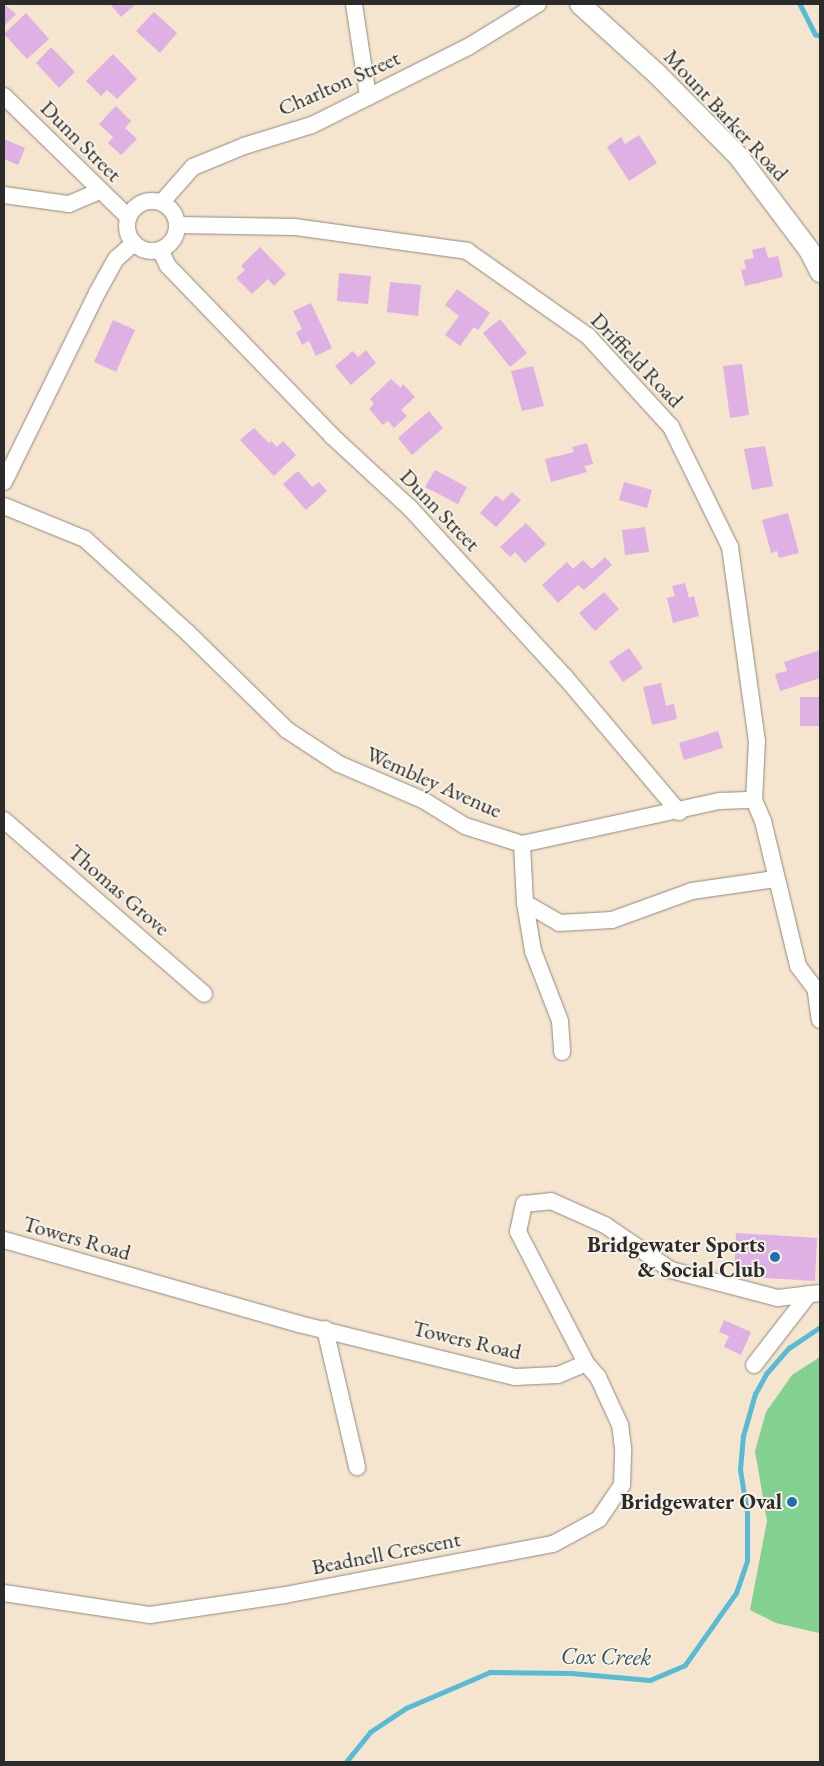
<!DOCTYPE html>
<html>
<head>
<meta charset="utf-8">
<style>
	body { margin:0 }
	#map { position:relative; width:824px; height:1766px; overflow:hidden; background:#f5e4ce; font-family:"EB Garamond",serif }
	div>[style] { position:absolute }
	.green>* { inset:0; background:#83d190 }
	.stream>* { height:4.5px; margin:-2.25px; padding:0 2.25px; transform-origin:2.25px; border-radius:2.25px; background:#58bbd6 }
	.building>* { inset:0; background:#deb0e3 }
	.roads { filter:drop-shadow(0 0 1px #90887c) drop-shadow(0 0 1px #90887c) }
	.minor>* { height:16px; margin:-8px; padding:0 8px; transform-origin:8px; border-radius:8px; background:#fff }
	.minor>.ring { margin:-8px; padding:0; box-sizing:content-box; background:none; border:16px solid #fff; border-radius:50% }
	.major>* { height:20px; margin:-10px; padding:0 10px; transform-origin:10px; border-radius:10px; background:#fff }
	.dots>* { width:14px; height:14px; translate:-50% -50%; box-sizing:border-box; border:2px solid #f7f3e8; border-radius:50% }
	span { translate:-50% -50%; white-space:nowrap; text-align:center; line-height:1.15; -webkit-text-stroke:4px #f7f3e8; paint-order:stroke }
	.street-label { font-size:22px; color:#2b2b2b }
	.poi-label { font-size:22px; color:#2b2b2b; font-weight:700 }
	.right { translate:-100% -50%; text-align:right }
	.water-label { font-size:24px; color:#38565e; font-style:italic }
	.frame { position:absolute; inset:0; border:5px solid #2b2b2b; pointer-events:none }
</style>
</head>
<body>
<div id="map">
	<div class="green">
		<div style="clip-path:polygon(820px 1357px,820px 1633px,819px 1633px,776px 1623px,750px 1610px,767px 1521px,755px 1451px,766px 1412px,792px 1375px)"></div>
	</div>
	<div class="stream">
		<div style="left:800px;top:4px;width:34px;rotate:63deg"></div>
		<div style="left:815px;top:34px;width:5px;rotate:22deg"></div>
		<div style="left:346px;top:1762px;width:38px;rotate:-51deg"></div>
		<div style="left:370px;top:1732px;width:43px;rotate:-33.7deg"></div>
		<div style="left:406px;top:1708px;width:91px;rotate:-23.2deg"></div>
		<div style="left:490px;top:1672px;width:81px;rotate:0.7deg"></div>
		<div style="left:571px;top:1673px;width:79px;rotate:5.1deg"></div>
		<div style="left:650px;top:1680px;width:38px;rotate:-23deg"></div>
		<div style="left:685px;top:1665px;width:88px;rotate:-54.7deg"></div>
		<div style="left:736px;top:1593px;width:34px;rotate:-71deg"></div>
		<div style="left:747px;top:1561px;width:48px;rotate:-90deg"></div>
		<div style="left:747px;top:1513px;width:44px;rotate:-99.2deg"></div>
		<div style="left:740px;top:1470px;width:34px;rotate:-85deg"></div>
		<div style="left:743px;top:1436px;width:44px;rotate:-74.1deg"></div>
		<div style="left:755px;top:1394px;width:23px;rotate:-61deg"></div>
		<div style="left:766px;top:1374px;width:35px;rotate:-49deg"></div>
		<div style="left:789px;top:1348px;width:37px;rotate:-34deg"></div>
	</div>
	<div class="building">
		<div style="clip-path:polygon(4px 4px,16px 14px,4px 26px)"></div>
		<div style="clip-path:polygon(110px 4px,136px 4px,121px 17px)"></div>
		<div style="clip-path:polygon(154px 12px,177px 33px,160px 53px,136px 31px)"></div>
		<div style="clip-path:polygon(26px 13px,49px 39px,27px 59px,4px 34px)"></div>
		<div style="clip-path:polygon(51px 47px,75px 72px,59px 88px,36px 63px)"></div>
		<div style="clip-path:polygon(113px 54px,137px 79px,117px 99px,107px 90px,101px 96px,86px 81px)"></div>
		<div style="clip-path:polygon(116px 106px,131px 121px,125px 128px,137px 139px,121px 155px,108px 143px,113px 137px,99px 124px)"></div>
		<div style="clip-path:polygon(639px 135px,657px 163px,629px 181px,607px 147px,621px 137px,625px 144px)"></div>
		<div style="clip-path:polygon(4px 139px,25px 148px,18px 165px,4px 159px)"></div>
		<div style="clip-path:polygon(260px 247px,286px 274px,274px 286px,268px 279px,252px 294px,236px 278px,245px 270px,241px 266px)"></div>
		<div style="clip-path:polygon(765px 247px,768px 258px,778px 256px,783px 277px,745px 286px,741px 270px,746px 269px,744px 260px,754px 258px,752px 250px)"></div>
		<div style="clip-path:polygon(339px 273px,371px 276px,368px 304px,337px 301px)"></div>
		<div style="clip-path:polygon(390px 282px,421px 285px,418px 316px,387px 312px)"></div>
		<div style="clip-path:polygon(457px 289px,490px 313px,478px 330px,474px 327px,460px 346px,445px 335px,459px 316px,445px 305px)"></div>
		<div style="clip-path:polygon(311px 303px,332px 348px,316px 356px,309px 341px,302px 345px,296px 332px,302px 329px,293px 311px)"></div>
		<div style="clip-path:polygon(500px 319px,527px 353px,510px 367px,483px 333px)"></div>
		<div style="clip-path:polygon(113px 320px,135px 330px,116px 372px,94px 362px)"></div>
		<div style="clip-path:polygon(366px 350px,376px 363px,351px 385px,335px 366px,353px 351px,358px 357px)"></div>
		<div style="clip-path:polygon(742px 364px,749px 415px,730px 418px,723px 366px)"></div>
		<div style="clip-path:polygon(533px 366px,544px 406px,522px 411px,511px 371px)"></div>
		<div style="clip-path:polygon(391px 379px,401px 388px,403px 384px,415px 397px,401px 410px,407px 416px,394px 428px,388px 421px,383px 425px,369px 409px,374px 404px,370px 399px)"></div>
		<div style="clip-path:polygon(429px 411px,443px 428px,412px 455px,398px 438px)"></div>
		<div style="clip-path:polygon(254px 428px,269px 443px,271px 441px,277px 447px,283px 441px,296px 455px,274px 476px,240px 440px)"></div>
		<div style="clip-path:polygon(587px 443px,593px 464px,584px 466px,587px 472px,551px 482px,545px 459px,574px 452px,572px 447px)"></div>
		<div style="clip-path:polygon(765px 446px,773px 486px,752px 490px,744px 449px)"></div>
		<div style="clip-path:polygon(435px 470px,467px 487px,458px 504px,425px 487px)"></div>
		<div style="clip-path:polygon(298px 471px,312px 487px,319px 482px,327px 491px,306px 510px,283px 484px)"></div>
		<div style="clip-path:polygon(624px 482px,652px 490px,647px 508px,619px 500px)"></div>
		<div style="clip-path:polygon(512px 492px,521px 500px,496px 527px,480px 513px,496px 495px,503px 501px)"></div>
		<div style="clip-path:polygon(788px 513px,799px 553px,779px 558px,777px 551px,771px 553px,762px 520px)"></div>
		<div style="clip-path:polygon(526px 523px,546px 544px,525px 563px,515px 552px,510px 557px,500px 547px)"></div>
		<div style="clip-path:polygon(645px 527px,649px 552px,625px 555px,622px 530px)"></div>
		<div style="clip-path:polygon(605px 557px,612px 565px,584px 590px,578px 585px,558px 603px,542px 585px,567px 562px,573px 569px,583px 560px,592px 569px)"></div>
		<div style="clip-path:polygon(685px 583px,689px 598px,694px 596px,699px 616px,673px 623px,667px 598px,675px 596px,672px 586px)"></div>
		<div style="clip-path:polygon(604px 592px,619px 609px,595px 631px,579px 613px)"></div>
		<div style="clip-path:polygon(629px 648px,643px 668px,623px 682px,609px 662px)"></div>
		<div style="clip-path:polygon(820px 650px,820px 678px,780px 691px,775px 674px,787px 671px,784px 662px)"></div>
		<div style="clip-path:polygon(661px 683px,666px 706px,674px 704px,677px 719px,652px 725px,643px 687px)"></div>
		<div style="clip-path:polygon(800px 697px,820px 697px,820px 726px,800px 726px)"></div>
		<div style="clip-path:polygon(718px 731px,723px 748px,684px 760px,679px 743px)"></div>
		<div style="clip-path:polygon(736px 1233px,817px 1238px,815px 1281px,734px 1276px)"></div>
		<div style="clip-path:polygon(724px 1320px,751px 1332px,741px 1355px,724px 1347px,729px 1336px,719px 1332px)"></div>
	</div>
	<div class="roads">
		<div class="minor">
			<div style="left:354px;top:4px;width:94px;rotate:81.4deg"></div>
			<div style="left:4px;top:96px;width:173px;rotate:44.3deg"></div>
			<div style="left:4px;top:195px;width:66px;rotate:7.9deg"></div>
			<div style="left:69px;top:204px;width:33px;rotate:-23deg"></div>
			<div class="ring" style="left:127px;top:201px;width:34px;height:34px"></div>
			<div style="left:162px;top:202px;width:47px;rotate:-48.5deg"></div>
			<div style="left:193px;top:167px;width:55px;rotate:-22.4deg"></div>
			<div style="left:244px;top:146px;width:71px;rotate:-17.2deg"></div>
			<div style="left:312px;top:125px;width:174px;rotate:-26.6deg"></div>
			<div style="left:468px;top:47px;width:82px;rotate:-31.6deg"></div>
			<div style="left:178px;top:225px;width:117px;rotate:1deg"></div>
			<div style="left:295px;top:227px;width:174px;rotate:7.9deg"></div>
			<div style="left:467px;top:251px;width:148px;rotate:35.1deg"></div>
			<div style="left:588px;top:336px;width:123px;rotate:47.6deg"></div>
			<div style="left:671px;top:427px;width:134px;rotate:63.8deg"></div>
			<div style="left:730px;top:547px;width:196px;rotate:82.1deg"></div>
			<div style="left:757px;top:741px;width:59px;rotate:92.9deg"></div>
			<div style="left:160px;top:250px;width:18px;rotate:63deg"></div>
			<div style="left:168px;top:266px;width:236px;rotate:46deg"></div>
			<div style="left:332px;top:436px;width:106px;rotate:42.7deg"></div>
			<div style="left:410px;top:508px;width:229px;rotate:47.5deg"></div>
			<div style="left:565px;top:677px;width:177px;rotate:49.8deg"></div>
			<div style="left:4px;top:482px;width:211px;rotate:-63.8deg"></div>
			<div style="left:97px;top:293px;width:39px;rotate:-61deg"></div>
			<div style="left:116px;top:259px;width:24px;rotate:-42deg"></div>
			<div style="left:4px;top:506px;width:87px;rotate:22.2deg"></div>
			<div style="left:85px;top:539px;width:138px;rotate:42.4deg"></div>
			<div style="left:187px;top:632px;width:140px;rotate:44.4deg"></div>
			<div style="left:287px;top:730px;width:62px;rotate:33.2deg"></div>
			<div style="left:339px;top:764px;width:91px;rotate:23.2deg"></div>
			<div style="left:423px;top:800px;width:49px;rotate:31.8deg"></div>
			<div style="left:465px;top:826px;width:60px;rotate:17.5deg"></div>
			<div style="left:522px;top:844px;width:203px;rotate:-12.3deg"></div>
			<div style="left:720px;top:801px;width:34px;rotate:-2deg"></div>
			<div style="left:754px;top:800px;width:23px;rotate:67deg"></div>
			<div style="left:763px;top:821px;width:149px;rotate:76.4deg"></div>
			<div style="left:798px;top:966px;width:36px;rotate:53deg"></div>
			<div style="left:4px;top:820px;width:265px;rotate:41deg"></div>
			<div style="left:522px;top:844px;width:59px;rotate:87.1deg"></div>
			<div style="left:525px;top:903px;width:49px;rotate:80.5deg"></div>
			<div style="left:533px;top:951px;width:75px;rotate:68.9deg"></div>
			<div style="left:560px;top:1021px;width:31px;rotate:86deg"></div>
			<div style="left:525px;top:903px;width:39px;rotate:30deg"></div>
			<div style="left:559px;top:923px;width:53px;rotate:-3.2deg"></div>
			<div style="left:612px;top:920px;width:85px;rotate:-19.9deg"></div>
			<div style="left:692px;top:891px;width:84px;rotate:-8.2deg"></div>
			<div style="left:816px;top:993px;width:27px;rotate:82deg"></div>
			<div style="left:4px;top:1240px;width:307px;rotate:15.9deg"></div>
			<div style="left:299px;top:1324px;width:222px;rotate:13.8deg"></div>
			<div style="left:515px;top:1377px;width:43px;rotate:-2.7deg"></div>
			<div style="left:558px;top:1375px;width:30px;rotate:-23deg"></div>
			<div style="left:586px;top:1363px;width:148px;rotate:-117.4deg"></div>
			<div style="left:518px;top:1232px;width:29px;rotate:-78deg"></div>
			<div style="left:524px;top:1204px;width:27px;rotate:-6deg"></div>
			<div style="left:551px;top:1201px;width:59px;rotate:24deg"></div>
			<div style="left:605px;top:1225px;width:80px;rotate:34.3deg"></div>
			<div style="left:671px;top:1270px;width:111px;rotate:14.7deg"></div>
			<div style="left:778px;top:1298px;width:42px;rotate:-6.8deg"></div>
			<div style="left:325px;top:1329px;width:142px;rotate:76.9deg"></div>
			<div style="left:754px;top:1365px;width:90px;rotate:-52.2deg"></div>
			<div style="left:4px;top:1593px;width:148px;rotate:8.6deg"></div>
			<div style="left:150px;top:1615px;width:136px;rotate:-8.4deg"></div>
			<div style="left:285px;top:1595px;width:273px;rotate:-10.8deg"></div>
			<div style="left:553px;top:1544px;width:52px;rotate:-28.5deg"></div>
			<div style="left:599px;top:1519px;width:41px;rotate:-55.9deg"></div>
			<div style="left:622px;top:1485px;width:37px;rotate:-88deg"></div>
			<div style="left:623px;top:1448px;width:23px;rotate:-97deg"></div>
			<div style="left:620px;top:1425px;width:53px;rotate:-114.6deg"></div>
			<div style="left:598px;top:1377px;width:18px;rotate:-131deg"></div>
		</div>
		<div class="major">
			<div style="left:580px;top:4px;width:104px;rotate:42.3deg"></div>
			<div style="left:657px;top:74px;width:117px;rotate:45.3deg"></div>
			<div style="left:739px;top:157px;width:116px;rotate:53deg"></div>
			<div style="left:809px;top:250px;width:25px;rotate:63deg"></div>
		</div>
	</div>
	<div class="dots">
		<div style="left:775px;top:1257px;background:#1f6fb2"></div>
		<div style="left:792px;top:1502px;background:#1f6fb2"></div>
	</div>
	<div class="street-label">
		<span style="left:339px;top:83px;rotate:-24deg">Charlton Street</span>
		<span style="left:726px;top:115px;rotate:47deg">Mount Barker Road</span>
		<span style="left:81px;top:141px;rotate:45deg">Dunn Street</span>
		<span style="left:637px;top:360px;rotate:46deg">Driffield Road</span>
		<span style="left:440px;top:510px;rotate:46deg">Dunn Street</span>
		<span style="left:434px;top:782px;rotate:24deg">Wembley Avenue</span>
		<span style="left:119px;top:890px;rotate:41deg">Thomas Grove</span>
		<span style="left:77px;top:1238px;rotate:16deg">Towers Road</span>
		<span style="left:467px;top:1340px;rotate:13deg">Towers Road</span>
		<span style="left:386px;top:1553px;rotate:-11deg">Beadnell Crescent</span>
	</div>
	<div class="poi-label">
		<span class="right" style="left:765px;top:1257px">Bridgewater Sports<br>&amp; Social Club</span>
		<span class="right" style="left:782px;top:1502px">Bridgewater Oval</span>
	</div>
	<div class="water-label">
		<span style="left:606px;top:1656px;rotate:1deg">Cox Creek</span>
	</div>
	<div class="frame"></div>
</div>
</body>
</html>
